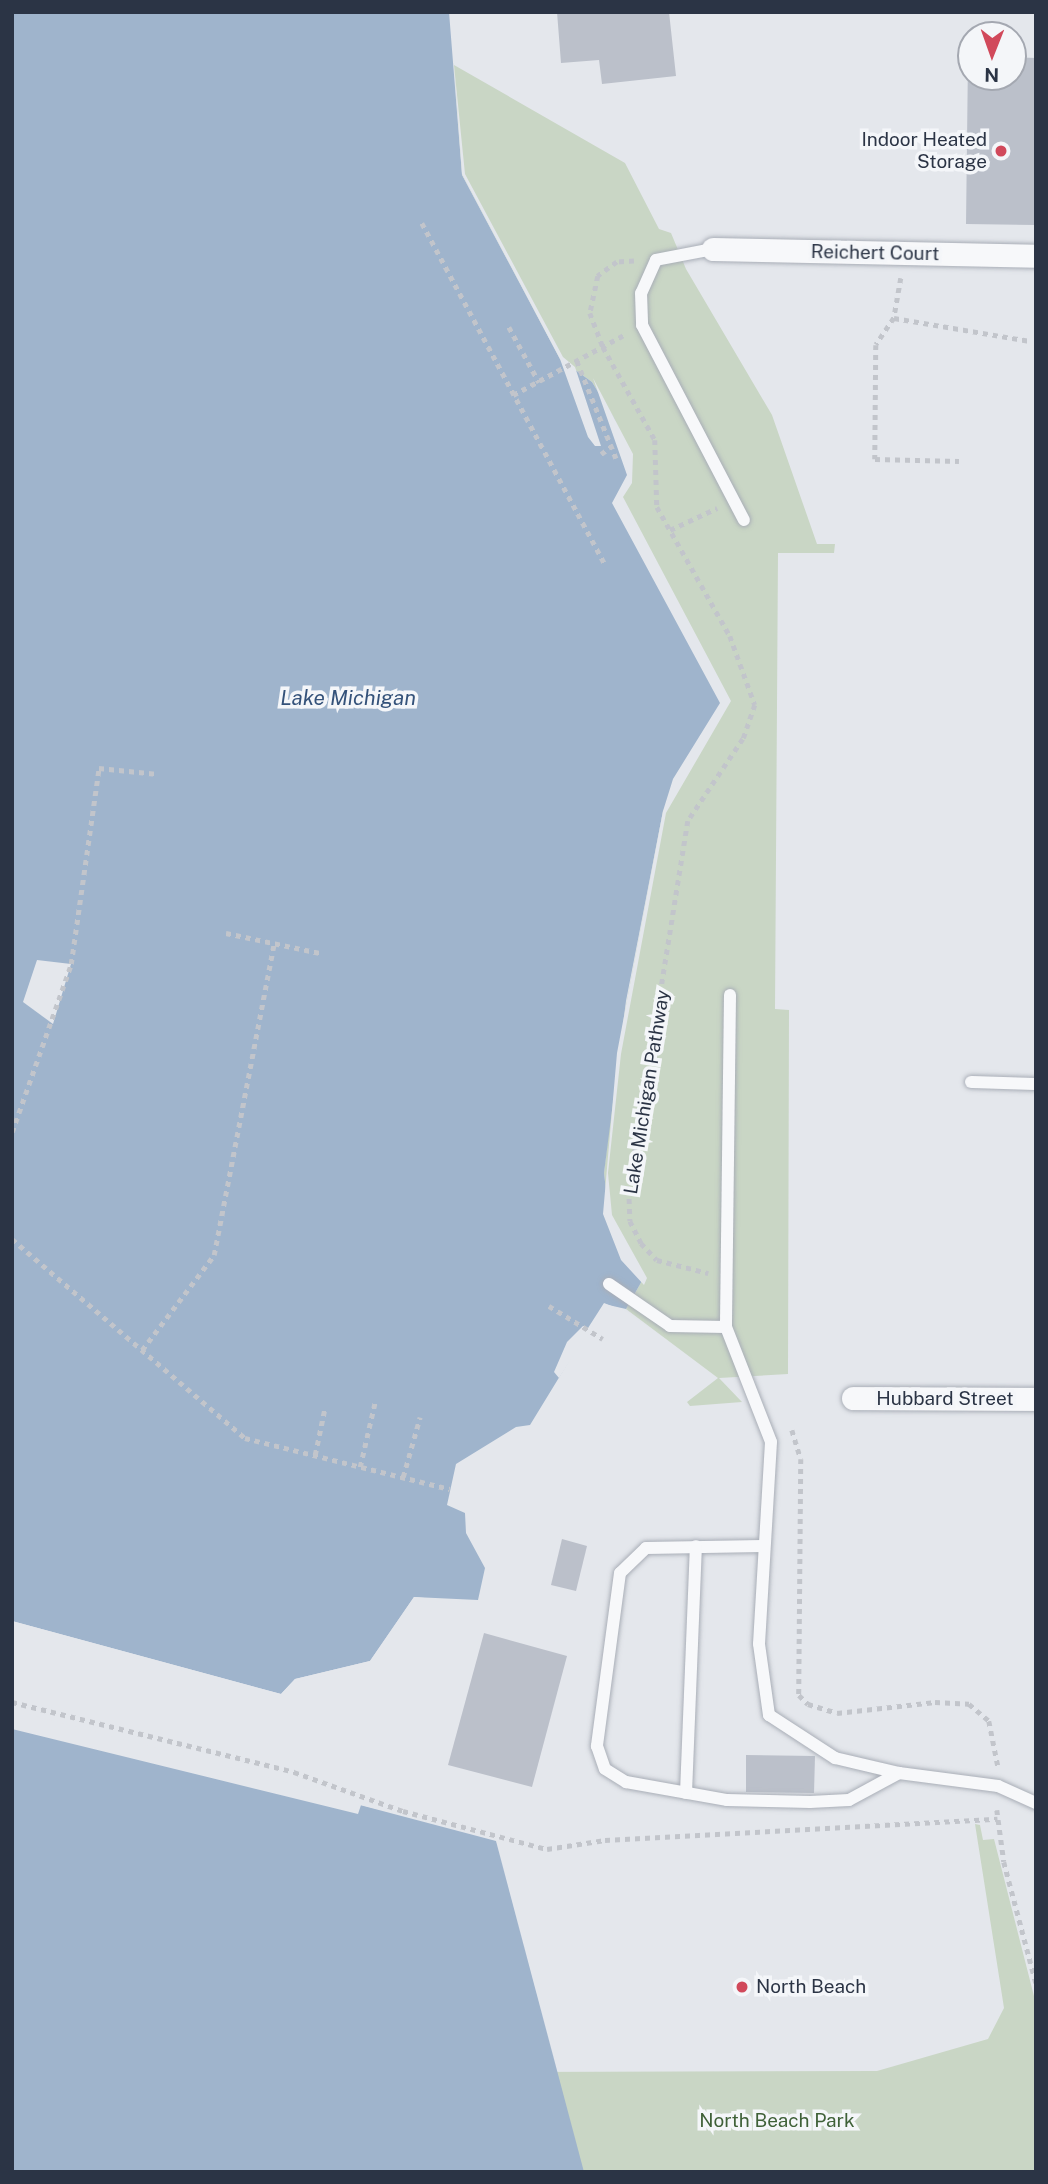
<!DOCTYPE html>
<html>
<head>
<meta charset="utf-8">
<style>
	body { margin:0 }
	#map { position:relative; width:1048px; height:2184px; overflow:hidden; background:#e4e7ec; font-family:"Public Sans",sans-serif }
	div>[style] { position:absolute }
	.green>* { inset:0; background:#c9d6c5 }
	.water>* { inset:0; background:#9fb4cc }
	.pier>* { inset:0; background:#e4e7ec }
	.building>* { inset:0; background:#bbc0ca }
	.path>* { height:4.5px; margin-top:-2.25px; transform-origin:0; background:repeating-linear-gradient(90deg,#c2c5cb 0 5px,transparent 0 10px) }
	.roads { filter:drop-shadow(0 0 2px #a9aeb7) drop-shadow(0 0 2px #a9aeb7) }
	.service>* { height:12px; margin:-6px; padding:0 6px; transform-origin:6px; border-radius:6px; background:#f7f8fa }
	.minor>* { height:23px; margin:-11.5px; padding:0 11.5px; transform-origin:11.5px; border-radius:11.5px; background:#f7f8fa }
	.dots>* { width:19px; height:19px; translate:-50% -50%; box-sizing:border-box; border:4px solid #f4f6f9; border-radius:50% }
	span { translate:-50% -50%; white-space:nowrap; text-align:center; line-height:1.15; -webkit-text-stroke:7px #f4f6f9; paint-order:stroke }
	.poi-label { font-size:19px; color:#2b3445 }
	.right { translate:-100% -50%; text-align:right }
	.left { translate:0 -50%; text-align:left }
	.street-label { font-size:19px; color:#2b3445 }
	.park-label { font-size:19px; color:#3f6138 }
	.water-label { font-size:21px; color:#34527a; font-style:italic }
	.frame { position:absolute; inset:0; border:14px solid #2b3445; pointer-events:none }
	.north { position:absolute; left:957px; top:21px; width:70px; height:70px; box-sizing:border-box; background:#f4f6f9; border:2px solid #a4a8b1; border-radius:50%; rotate:181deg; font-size:19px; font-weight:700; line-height:28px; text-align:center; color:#2b3445 }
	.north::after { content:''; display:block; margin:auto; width:24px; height:32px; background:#d1495b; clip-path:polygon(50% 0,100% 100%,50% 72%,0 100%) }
</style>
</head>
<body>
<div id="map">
	<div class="green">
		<div style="clip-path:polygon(454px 65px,625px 163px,659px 229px,671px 233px,686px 269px,772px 415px,817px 544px,835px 544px,834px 553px,778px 553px,775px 1009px,789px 1010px,788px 1374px,719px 1378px,742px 1402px,690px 1406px,687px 1402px,718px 1378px,626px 1309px,643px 1279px,609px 1216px,604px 1173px,617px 1053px,663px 811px,619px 497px,614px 418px,592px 382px,560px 359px,462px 174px)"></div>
		<div style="clip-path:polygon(975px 1824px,980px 1825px,983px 1840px,994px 1839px,1036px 2004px,1036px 2172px,557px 2172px,519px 2072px,877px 2071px,988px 2039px,1004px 2008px)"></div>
	</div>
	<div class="water">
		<div style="clip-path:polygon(12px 12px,449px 12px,462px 175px,560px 359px,592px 382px,614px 418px,630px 455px,628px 482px,619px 497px,728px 701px,663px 811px,626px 1001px,604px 1173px,609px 1216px,643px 1279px,626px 1309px,604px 1304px,530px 1425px,516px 1427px,456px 1464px,447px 1505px,465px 1513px,466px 1533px,485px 1568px,478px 1600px,414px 1597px,370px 1661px,295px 1679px,281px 1694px,12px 1621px)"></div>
		<div style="clip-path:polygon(12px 1713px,496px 1841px,584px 2172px,12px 2172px)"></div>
	</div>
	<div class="pier">
		<div style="clip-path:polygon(454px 65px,465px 174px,563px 357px,575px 367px,601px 446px,595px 446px,588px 437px,560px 359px,462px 174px)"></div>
		<div style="clip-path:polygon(593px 378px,633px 454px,632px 483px,623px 497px,731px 701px,666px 813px,621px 1054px,608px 1173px,612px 1215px,647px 1278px,644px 1285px,621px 1260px,603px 1214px,617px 1053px,663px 811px,673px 779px,720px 703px,612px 503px,627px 475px)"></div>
		<div style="clip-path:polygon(37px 960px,71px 964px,53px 1024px,23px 1002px)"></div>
		<div style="clip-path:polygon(604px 1303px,627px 1312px,605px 1307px,559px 1378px,554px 1372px,567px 1342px,583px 1326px,588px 1328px)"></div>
		<div style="clip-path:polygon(414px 1597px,479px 1603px,416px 1601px,372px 1664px,297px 1682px,281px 1697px,12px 1624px,12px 1621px,281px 1694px,295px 1679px,370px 1661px)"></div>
		<div style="clip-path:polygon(12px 1710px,361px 1802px,497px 1838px,361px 1805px,358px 1814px,12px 1729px)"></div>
	</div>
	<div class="building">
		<div style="clip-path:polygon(557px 12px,669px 12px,676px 76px,602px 84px,599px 60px,561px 63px)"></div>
		<div style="clip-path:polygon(968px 57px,971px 77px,1013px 77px,1013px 57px,1036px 58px,1036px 225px,966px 224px)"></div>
		<div style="clip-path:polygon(562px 1539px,587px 1546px,576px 1591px,551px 1585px)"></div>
		<div style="clip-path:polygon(484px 1633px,567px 1656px,532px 1787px,448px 1765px)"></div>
		<div style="clip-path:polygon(746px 1755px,815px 1756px,814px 1793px,746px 1792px)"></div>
	</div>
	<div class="path">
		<div style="left:422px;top:223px;width:387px;rotate:61.8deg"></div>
		<div style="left:634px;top:261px;width:17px;rotate:177deg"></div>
		<div style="left:617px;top:262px;width:24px;rotate:144deg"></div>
		<div style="left:598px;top:276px;width:38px;rotate:102deg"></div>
		<div style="left:590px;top:313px;width:36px;rotate:69deg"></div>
		<div style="left:603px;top:347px;width:107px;rotate:60.8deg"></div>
		<div style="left:655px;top:440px;width:67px;rotate:88.3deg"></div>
		<div style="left:657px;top:507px;width:148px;rotate:60.5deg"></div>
		<div style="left:730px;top:636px;width:73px;rotate:70.1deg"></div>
		<div style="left:755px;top:705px;width:36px;rotate:109deg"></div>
		<div style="left:743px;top:739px;width:99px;rotate:123.9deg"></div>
		<div style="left:688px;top:821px;width:373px;rotate:99.1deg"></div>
		<div style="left:629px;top:1189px;width:32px;rotate:88deg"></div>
		<div style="left:630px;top:1221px;width:25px;rotate:63deg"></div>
		<div style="left:641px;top:1243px;width:23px;rotate:47deg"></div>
		<div style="left:657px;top:1260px;width:53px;rotate:14.3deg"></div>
		<div style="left:901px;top:278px;width:41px;rotate:99.9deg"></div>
		<div style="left:894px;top:318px;width:32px;rotate:124deg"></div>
		<div style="left:876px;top:345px;width:114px;rotate:90.5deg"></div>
		<div style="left:875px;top:459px;width:84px;rotate:1.4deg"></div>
		<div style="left:894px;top:318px;width:138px;rotate:9.6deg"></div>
		<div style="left:509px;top:327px;width:63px;rotate:61.4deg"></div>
		<div style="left:577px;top:361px;width:105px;rotate:68.1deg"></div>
		<div style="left:513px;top:395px;width:126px;rotate:-28.4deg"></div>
		<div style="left:601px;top:454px;width:14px;rotate:-36deg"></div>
		<div style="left:670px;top:530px;width:52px;rotate:-25.1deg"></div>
		<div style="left:226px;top:933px;width:96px;rotate:12deg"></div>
		<div style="left:12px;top:1132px;width:178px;rotate:-70.6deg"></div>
		<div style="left:71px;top:964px;width:198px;rotate:-81.9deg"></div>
		<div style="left:99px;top:768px;width:59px;rotate:5.8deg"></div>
		<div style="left:12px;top:1239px;width:306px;rotate:40.5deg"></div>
		<div style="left:245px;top:1438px;width:211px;rotate:14deg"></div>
		<div style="left:549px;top:1306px;width:63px;rotate:31.4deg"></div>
		<div style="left:142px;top:1350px;width:119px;rotate:-52.8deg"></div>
		<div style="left:214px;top:1255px;width:318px;rotate:-79.1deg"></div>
		<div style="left:792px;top:1430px;width:30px;rotate:73deg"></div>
		<div style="left:801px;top:1459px;width:236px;rotate:90.5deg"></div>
		<div style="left:799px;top:1695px;width:13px;rotate:45deg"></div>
		<div style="left:808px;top:1704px;width:30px;rotate:17deg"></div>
		<div style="left:837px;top:1713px;width:99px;rotate:-6.4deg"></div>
		<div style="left:935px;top:1702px;width:34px;rotate:3deg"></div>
		<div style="left:969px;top:1704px;width:26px;rotate:40deg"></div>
		<div style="left:989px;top:1721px;width:46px;rotate:78.7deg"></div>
		<div style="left:315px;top:1455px;width:49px;rotate:-78.2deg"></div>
		<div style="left:360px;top:1467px;width:67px;rotate:-77deg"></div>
		<div style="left:403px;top:1477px;width:62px;rotate:-74.2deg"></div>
		<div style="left:12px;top:1702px;width:291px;rotate:13.9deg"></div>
		<div style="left:294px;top:1772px;width:116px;rotate:19.7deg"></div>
		<div style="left:403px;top:1811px;width:149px;rotate:14.8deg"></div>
		<div style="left:547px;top:1849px;width:59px;rotate:-8.8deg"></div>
		<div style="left:605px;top:1840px;width:393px;rotate:-3.1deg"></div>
		<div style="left:997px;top:1810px;width:52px;rotate:82.3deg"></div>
		<div style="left:1004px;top:1862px;width:125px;rotate:75.2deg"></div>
	</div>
	<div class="roads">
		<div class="service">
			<div style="left:713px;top:249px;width:58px;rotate:169.1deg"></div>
			<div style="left:656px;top:260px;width:36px;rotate:114deg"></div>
			<div style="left:641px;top:293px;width:32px;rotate:88deg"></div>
			<div style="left:642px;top:325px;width:220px;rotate:62.4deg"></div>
			<div style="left:730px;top:995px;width:332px;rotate:90.7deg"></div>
			<div style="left:726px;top:1327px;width:123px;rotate:68.6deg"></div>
			<div style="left:771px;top:1442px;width:202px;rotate:93.4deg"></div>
			<div style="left:759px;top:1644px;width:72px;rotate:82deg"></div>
			<div style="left:769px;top:1715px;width:79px;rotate:33.1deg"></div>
			<div style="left:835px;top:1758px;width:66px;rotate:13.2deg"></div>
			<div style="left:899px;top:1773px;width:100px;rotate:7.5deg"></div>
			<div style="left:998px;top:1786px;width:42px;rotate:24.1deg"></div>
			<div style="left:971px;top:1082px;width:65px;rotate:1.8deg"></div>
			<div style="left:609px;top:1284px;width:74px;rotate:34.5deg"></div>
			<div style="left:670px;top:1326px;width:56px;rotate:1deg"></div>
			<div style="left:762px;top:1546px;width:116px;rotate:179deg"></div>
			<div style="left:646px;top:1548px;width:36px;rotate:136deg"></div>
			<div style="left:620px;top:1573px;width:175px;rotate:97.6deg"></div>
			<div style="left:597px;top:1746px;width:24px;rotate:71deg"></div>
			<div style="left:605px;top:1769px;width:25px;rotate:32deg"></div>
			<div style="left:626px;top:1782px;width:103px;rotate:10.1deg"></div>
			<div style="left:727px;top:1800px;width:83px;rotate:1.4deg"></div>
			<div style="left:810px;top:1802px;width:39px;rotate:-3deg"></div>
			<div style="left:849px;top:1800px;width:57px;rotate:-28.4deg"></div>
			<div style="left:686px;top:1793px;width:247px;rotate:-87.7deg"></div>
		</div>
		<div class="minor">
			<div style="left:713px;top:249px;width:323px;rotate:1.2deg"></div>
			<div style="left:853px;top:1398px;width:183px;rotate:0.3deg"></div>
		</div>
	</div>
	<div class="dots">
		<div style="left:1001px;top:151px;background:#d1495b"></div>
		<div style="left:742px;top:1987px;background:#d1495b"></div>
	</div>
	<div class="poi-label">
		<span class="right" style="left:987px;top:151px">Indoor Heated<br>Storage</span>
		<span class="left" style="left:756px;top:1987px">North Beach</span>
	</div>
	<div class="street-label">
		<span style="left:875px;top:253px;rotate:1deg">Reichert Court</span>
		<span style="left:647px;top:1092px;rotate:-81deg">Lake Michigan Pathway</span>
		<span style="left:945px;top:1399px">Hubbard Street</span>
	</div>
	<div class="park-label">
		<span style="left:777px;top:2121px">North Beach Park</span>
	</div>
	<div class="water-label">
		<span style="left:348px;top:698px">Lake Michigan</span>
	</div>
	<div class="frame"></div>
	<div class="north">N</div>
</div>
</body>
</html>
